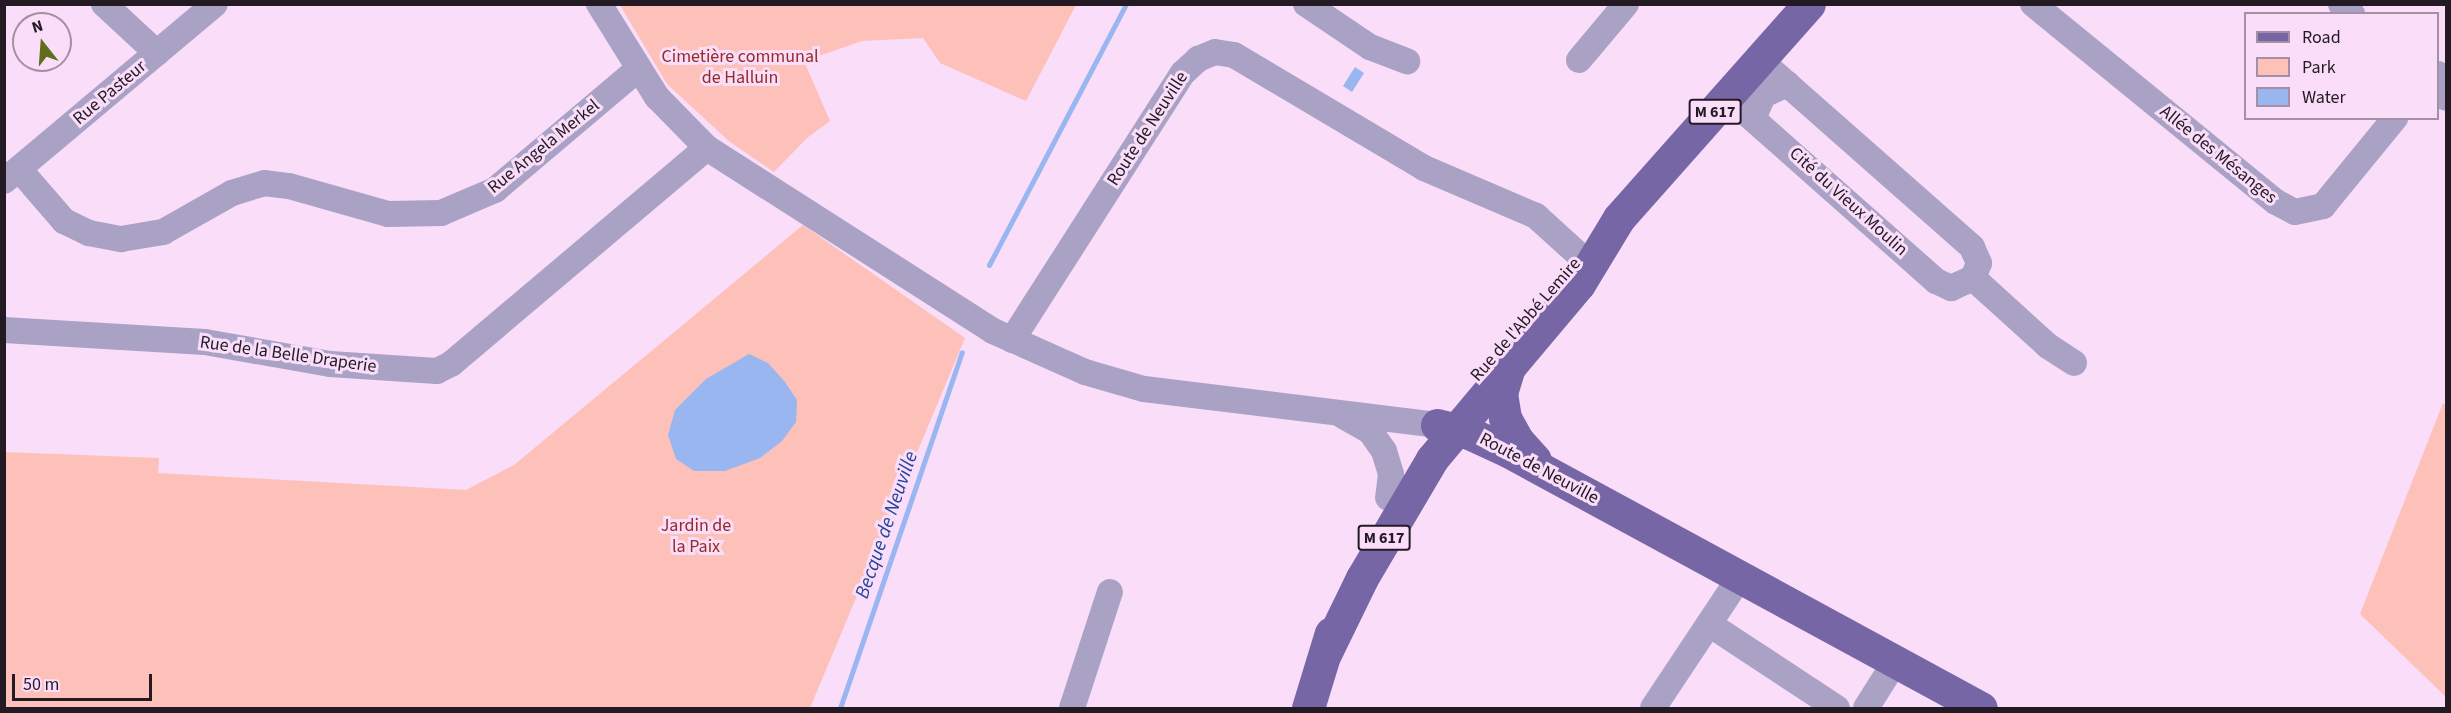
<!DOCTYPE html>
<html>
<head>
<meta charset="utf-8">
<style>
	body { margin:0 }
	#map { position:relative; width:2451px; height:713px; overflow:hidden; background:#f9ddf9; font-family:"Source Sans 3",sans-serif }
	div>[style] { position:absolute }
	.green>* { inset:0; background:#fdc1ba }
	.water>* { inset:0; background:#99b6f1 }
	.stream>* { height:5px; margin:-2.5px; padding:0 2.5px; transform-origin:2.5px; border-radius:2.5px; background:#99b6f1 }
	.minor>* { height:26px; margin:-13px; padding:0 13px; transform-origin:13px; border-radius:13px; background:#a9a2c5 }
	.major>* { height:33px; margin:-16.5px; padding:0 16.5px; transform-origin:16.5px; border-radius:16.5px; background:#7766a5 }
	span { translate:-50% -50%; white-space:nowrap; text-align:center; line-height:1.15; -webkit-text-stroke:6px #f9ddf9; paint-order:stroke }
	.shield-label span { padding:2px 4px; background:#f9ddf9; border:2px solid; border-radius:4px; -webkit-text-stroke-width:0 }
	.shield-label { font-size:16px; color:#241a24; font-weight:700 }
	.park-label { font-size:18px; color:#962a25 }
	.street-label { font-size:18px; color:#241a24 }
	.water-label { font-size:20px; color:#214398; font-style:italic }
	.frame { position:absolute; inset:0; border:6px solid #241a24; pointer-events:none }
	.legend { position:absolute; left:2244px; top:12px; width:195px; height:108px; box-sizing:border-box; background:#f9ddf9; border:2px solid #a48fa4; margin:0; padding:8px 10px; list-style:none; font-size:18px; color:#241a24 }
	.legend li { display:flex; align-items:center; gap:12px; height:30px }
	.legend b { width:30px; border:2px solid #a48fa4 }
	.north { position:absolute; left:12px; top:12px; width:60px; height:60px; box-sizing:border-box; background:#f9ddf9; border:2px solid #a48fa4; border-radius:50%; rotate:343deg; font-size:16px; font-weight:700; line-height:24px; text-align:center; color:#241a24 }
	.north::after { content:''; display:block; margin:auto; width:21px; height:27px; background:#606e1a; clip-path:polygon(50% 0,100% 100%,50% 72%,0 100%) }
	.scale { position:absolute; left:12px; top:674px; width:140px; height:27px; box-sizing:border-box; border:3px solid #241a24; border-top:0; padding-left:8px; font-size:18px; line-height:21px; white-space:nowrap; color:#241a24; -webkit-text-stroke:4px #f9ddf9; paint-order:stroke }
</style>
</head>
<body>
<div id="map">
	<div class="green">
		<div style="clip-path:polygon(620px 5px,1076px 5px,1026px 101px,940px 63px,923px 38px,862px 41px,804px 61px,830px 121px,807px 138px,774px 172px,730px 142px,667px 84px)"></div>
		<div style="clip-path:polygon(803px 225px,965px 338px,810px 708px,5px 708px,5px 452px,159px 458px,158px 473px,466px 490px,514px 465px)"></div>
		<div style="clip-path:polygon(2443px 403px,2446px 406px,2446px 697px,2360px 614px)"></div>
	</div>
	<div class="water">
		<div style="clip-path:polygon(1355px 67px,1364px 73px,1352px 92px,1343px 86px)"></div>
		<div style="clip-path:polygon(749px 354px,768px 363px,785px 382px,797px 400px,796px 422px,782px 441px,760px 458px,725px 471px,694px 471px,676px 459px,668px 435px,675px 410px,706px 379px)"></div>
	</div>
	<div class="stream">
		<div style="left:989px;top:265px;width:295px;rotate:-62.3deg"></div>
		<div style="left:840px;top:708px;width:376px;rotate:-71.1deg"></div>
	</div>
	<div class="minor">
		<div style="left:104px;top:4px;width:72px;rotate:42.8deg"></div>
		<div style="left:599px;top:4px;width:110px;rotate:58.1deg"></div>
		<div style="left:657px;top:97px;width:71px;rotate:45.6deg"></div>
		<div style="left:707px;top:148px;width:340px;rotate:32.6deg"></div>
		<div style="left:993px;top:331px;width:101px;rotate:24deg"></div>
		<div style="left:1085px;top:372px;width:61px;rotate:16.1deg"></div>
		<div style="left:1144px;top:389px;width:295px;rotate:7deg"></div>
		<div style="left:1306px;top:4px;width:77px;rotate:33.9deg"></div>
		<div style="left:1370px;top:47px;width:40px;rotate:21deg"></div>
		<div style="left:2033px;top:4px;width:313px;rotate:39.2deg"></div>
		<div style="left:2276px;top:202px;width:21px;rotate:28deg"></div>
		<div style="left:2295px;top:212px;width:29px;rotate:-12deg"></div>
		<div style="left:2323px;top:206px;width:114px;rotate:-50.7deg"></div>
		<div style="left:2341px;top:4px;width:15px;rotate:42deg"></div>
		<div style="left:1579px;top:60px;width:73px;rotate:-50deg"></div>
		<div style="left:2438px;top:74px;width:25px;rotate:72deg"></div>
		<div style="left:1728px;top:97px;width:278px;rotate:41.5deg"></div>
		<div style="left:1936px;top:281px;width:17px;rotate:25deg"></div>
		<div style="left:1951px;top:288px;width:24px;rotate:-24deg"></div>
		<div style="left:1973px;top:278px;width:16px;rotate:-68deg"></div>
		<div style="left:1979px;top:263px;width:17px;rotate:-114deg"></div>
		<div style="left:1972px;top:247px;width:283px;rotate:-138.6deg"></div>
		<div style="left:1753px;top:119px;width:26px;rotate:-67deg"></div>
		<div style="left:1763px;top:95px;width:27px;rotate:-24deg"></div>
		<div style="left:19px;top:169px;width:69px;rotate:49.1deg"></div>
		<div style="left:64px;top:221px;width:28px;rotate:26deg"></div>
		<div style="left:89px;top:233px;width:33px;rotate:11deg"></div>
		<div style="left:121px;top:239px;width:43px;rotate:-9.5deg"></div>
		<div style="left:163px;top:232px;width:79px;rotate:-29.5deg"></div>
		<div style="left:232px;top:193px;width:34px;rotate:-17deg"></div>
		<div style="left:264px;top:183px;width:25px;rotate:7deg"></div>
		<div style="left:289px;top:186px;width:103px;rotate:15.8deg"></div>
		<div style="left:388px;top:214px;width:53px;rotate:-1.1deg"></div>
		<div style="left:441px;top:213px;width:59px;rotate:-23.1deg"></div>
		<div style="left:495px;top:190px;width:186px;rotate:-40.2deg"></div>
		<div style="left:4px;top:181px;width:275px;rotate:-40deg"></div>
		<div style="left:1973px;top:278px;width:101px;rotate:42.2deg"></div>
		<div style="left:2048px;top:346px;width:31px;rotate:33deg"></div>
		<div style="left:4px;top:330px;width:201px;rotate:3.4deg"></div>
		<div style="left:205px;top:342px;width:127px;rotate:10deg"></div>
		<div style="left:330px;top:364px;width:107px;rotate:3.7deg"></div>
		<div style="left:437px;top:371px;width:16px;rotate:-27deg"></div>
		<div style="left:451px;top:364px;width:335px;rotate:-40.2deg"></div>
		<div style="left:1012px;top:340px;width:317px;rotate:-57.4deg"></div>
		<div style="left:1183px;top:73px;width:21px;rotate:-43deg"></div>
		<div style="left:1198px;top:59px;width:18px;rotate:-22deg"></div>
		<div style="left:1215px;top:52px;width:19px;rotate:9deg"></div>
		<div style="left:1234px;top:55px;width:221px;rotate:30.7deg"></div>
		<div style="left:1424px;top:168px;width:122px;rotate:23.2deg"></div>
		<div style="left:1536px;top:216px;width:73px;rotate:42.2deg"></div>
		<div style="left:1343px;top:416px;width:31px;rotate:29deg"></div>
		<div style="left:1370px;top:431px;width:24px;rotate:55deg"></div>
		<div style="left:1384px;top:451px;width:24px;rotate:73deg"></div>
		<div style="left:1391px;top:474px;width:24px;rotate:97deg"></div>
		<div style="left:1709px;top:624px;width:153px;rotate:33.3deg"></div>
		<div style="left:1072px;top:708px;width:122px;rotate:-71.9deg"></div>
		<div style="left:1653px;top:708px;width:157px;rotate:-56.4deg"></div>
		<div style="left:1866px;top:708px;width:54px;rotate:-57.8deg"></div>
	</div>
	<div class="major">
		<div style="left:1509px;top:367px;width:27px;rotate:107deg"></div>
		<div style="left:1501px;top:393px;width:25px;rotate:81deg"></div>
		<div style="left:1505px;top:418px;width:26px;rotate:61deg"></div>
		<div style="left:1518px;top:441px;width:25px;rotate:48deg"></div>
		<div style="left:1437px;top:425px;width:33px;rotate:14deg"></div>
		<div style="left:1469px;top:433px;width:43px;rotate:24.8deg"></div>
		<div style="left:1508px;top:451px;width:538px;rotate:28.52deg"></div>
		<div style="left:1325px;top:654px;width:85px;rotate:-64deg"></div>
		<div style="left:1362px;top:578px;width:138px;rotate:-59.5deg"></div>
		<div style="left:1432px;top:459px;width:229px;rotate:-50deg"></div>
		<div style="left:1579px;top:284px;width:77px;rotate:-58.8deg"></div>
		<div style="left:1619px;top:218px;width:286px;rotate:-48.4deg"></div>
		<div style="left:1308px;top:708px;width:78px;rotate:-73deg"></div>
	</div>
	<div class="shield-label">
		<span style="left:1715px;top:112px">M 617</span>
		<span style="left:1384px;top:538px">M 617</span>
	</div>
	<div class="park-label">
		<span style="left:740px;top:68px">Cimetière communal<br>de Halluin</span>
		<span style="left:696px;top:537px">Jardin de<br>la Paix</span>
	</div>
	<div class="street-label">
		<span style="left:110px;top:93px;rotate:-40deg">Rue Pasteur</span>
		<span style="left:1148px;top:129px;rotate:-57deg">Route de Neuville</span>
		<span style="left:544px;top:147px;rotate:-39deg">Rue Angela Merkel</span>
		<span style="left:2218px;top:155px;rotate:39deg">Allée des Mésanges</span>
		<span style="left:1848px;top:202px;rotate:42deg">Cité du Vieux Moulin</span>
		<span style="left:1526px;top:320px;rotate:-49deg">Rue de l'Abbé Lemire</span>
		<span style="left:288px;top:355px;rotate:8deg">Rue de la Belle Draperie</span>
		<span style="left:1539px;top:469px;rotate:28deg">Route de Neuville</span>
	</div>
	<div class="water-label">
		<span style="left:887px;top:525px;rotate:-71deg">Becque de Neuville</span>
	</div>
	<div class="frame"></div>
	<ul class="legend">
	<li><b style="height:8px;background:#7766a5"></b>Road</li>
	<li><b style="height:16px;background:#fdc1ba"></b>Park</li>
	<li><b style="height:16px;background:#99b6f1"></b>Water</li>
	</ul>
	<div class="north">N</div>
	<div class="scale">50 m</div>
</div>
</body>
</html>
